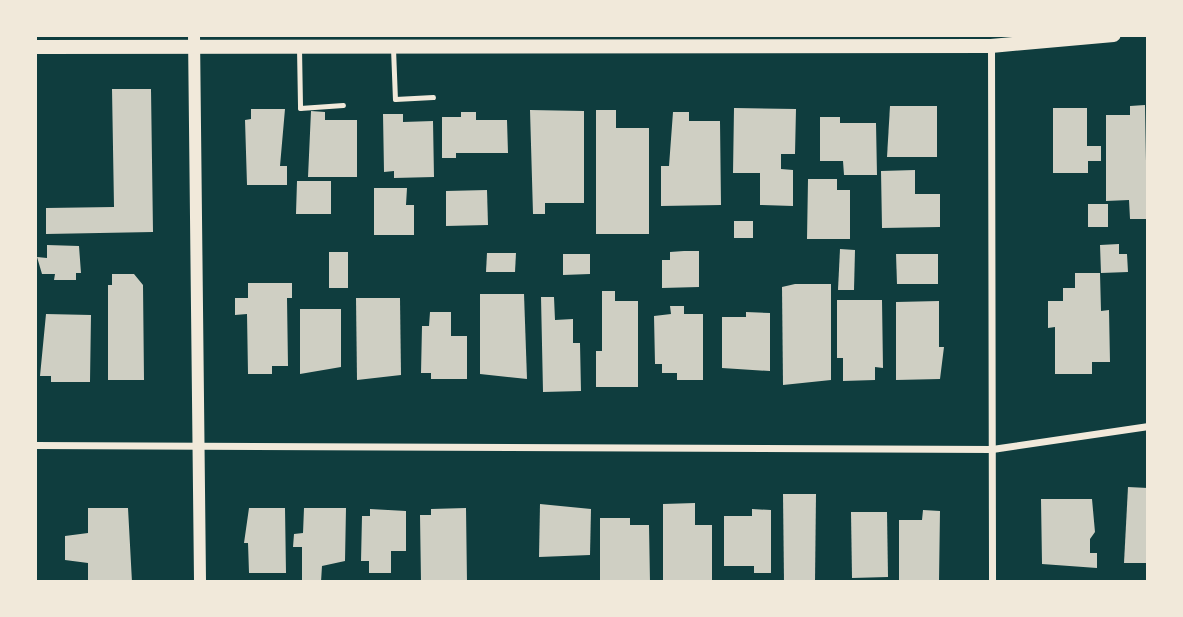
<!DOCTYPE html>
<html>
<head>
<meta charset="utf-8">
<style>
	body { margin:0 }
	#map { position:relative; width:1183px; height:617px; overflow:hidden; background:#0f3d3e; font-family:"Zilla Slab",serif }
	div>[style] { position:absolute }
	.building>* { inset:0; background:#cfcfc3 }
	.service>* { height:5px; margin:-2.5px; padding:0 2.5px; transform-origin:2.5px; border-radius:2.5px; background:#f1e9da }
	.minor>* { height:7px; margin:-3.5px; padding:0 3.5px; transform-origin:3.5px; border-radius:3.5px; background:#f1e9da }
	.tertiary>* { height:12px; margin:-6px; padding:0 6px; transform-origin:6px; border-radius:6px; background:#f1e9da }
	.secondary>* { height:14px; margin:-7px; padding:0 7px; transform-origin:7px; border-radius:7px; background:#f1e9da }
	span { translate:-50% -50%; white-space:nowrap; text-align:center; line-height:1.15; -webkit-text-stroke:7px #f1e9da; paint-order:stroke }
	.frame { position:absolute; inset:0; border:37px solid #f1e9da; pointer-events:none }
</style>
</head>
<body>
<div id="map">
	<div class="building">
		<div style="clip-path:polygon(112px 89px,151px 89px,153px 232px,46px 234px,46px 208px,114px 207px)"></div>
		<div style="clip-path:polygon(1145px 105px,1147px 219px,1130px 219px,1129px 200px,1106px 201px,1106px 115px,1130px 115px,1130px 106px)"></div>
		<div style="clip-path:polygon(890px 106px,937px 106px,937px 157px,887px 157px)"></div>
		<div style="clip-path:polygon(734px 108px,796px 109px,795px 154px,781px 154px,781px 169px,793px 170px,793px 206px,760px 205px,760px 173px,733px 173px)"></div>
		<div style="clip-path:polygon(1053px 108px,1087px 108px,1087px 146px,1101px 146px,1101px 161px,1088px 161px,1088px 173px,1053px 173px)"></div>
		<div style="clip-path:polygon(251px 109px,285px 109px,280px 166px,287px 166px,287px 185px,247px 185px,245px 120px,251px 119px)"></div>
		<div style="clip-path:polygon(530px 110px,584px 111px,584px 203px,545px 203px,545px 214px,533px 214px)"></div>
		<div style="clip-path:polygon(596px 110px,616px 110px,616px 128px,649px 128px,649px 234px,596px 234px)"></div>
		<div style="clip-path:polygon(311px 111px,325px 112px,325px 120px,357px 120px,357px 177px,308px 177px)"></div>
		<div style="clip-path:polygon(461px 112px,476px 112px,476px 120px,507px 120px,508px 153px,456px 153px,456px 158px,442px 158px,442px 117px,461px 117px)"></div>
		<div style="clip-path:polygon(673px 112px,689px 112px,689px 121px,720px 121px,721px 205px,661px 206px,661px 166px,669px 166px)"></div>
		<div style="clip-path:polygon(383px 114px,403px 114px,403px 122px,433px 121px,434px 177px,394px 178px,394px 171px,384px 172px)"></div>
		<div style="clip-path:polygon(820px 117px,840px 117px,840px 123px,876px 123px,877px 175px,844px 175px,843px 161px,820px 161px)"></div>
		<div style="clip-path:polygon(915px 170px,915px 194px,940px 194px,940px 227px,882px 228px,881px 171px)"></div>
		<div style="clip-path:polygon(808px 179px,837px 179px,837px 190px,850px 190px,850px 239px,807px 239px)"></div>
		<div style="clip-path:polygon(297px 181px,331px 181px,331px 214px,296px 214px)"></div>
		<div style="clip-path:polygon(374px 188px,407px 188px,406px 205px,414px 205px,414px 235px,374px 235px)"></div>
		<div style="clip-path:polygon(487px 190px,488px 225px,446px 226px,446px 191px)"></div>
		<div style="clip-path:polygon(1088px 204px,1108px 204px,1108px 227px,1088px 227px)"></div>
		<div style="clip-path:polygon(734px 221px,753px 221px,753px 238px,734px 238px)"></div>
		<div style="clip-path:polygon(1119px 244px,1119px 254px,1127px 254px,1128px 272px,1101px 273px,1100px 245px)"></div>
		<div style="clip-path:polygon(47px 245px,79px 246px,81px 273px,76px 273px,76px 280px,54px 280px,55px 274px,42px 274px,37px 257px,47px 258px)"></div>
		<div style="clip-path:polygon(840px 249px,855px 250px,854px 290px,838px 290px)"></div>
		<div style="clip-path:polygon(684px 251px,699px 251px,699px 287px,662px 288px,662px 260px,670px 260px,670px 252px)"></div>
		<div style="clip-path:polygon(329px 252px,348px 252px,348px 288px,329px 288px)"></div>
		<div style="clip-path:polygon(487px 253px,516px 253px,515px 272px,486px 272px)"></div>
		<div style="clip-path:polygon(563px 254px,590px 254px,590px 274px,563px 275px)"></div>
		<div style="clip-path:polygon(896px 254px,938px 254px,938px 284px,897px 284px)"></div>
		<div style="clip-path:polygon(1075px 273px,1100px 273px,1101px 311px,1109px 310px,1110px 362px,1092px 362px,1092px 374px,1055px 374px,1055px 327px,1048px 328px,1048px 301px,1063px 301px,1063px 288px,1075px 288px)"></div>
		<div style="clip-path:polygon(112px 274px,134px 274px,143px 285px,144px 380px,108px 380px,108px 285px,112px 285px)"></div>
		<div style="clip-path:polygon(248px 283px,292px 283px,292px 298px,287px 298px,288px 366px,272px 366px,272px 374px,248px 374px,247px 314px,235px 315px,235px 298px,248px 298px)"></div>
		<div style="clip-path:polygon(795px 284px,831px 284px,831px 380px,783px 385px,782px 287px)"></div>
		<div style="clip-path:polygon(602px 291px,615px 291px,615px 301px,638px 301px,638px 387px,596px 387px,596px 351px,602px 351px)"></div>
		<div style="clip-path:polygon(480px 294px,524px 294px,527px 379px,480px 374px)"></div>
		<div style="clip-path:polygon(541px 297px,554px 297px,555px 320px,573px 319px,573px 343px,580px 343px,581px 391px,543px 392px)"></div>
		<div style="clip-path:polygon(356px 298px,400px 298px,401px 375px,357px 380px)"></div>
		<div style="clip-path:polygon(837px 300px,882px 300px,883px 368px,875px 367px,875px 380px,843px 381px,843px 358px,837px 358px)"></div>
		<div style="clip-path:polygon(939px 301px,939px 347px,944px 347px,940px 379px,896px 380px,896px 302px)"></div>
		<div style="clip-path:polygon(670px 306px,684px 306px,684px 314px,703px 314px,703px 380px,677px 380px,677px 373px,662px 373px,662px 364px,655px 364px,654px 316px,671px 314px)"></div>
		<div style="clip-path:polygon(300px 309px,341px 309px,341px 367px,300px 374px)"></div>
		<div style="clip-path:polygon(430px 312px,451px 312px,451px 336px,467px 336px,467px 379px,431px 379px,431px 373px,421px 373px,422px 326px,429px 326px)"></div>
		<div style="clip-path:polygon(746px 312px,770px 313px,770px 371px,722px 368px,722px 317px,746px 317px)"></div>
		<div style="clip-path:polygon(46px 314px,91px 315px,90px 382px,51px 382px,51px 376px,40px 376px)"></div>
		<div style="clip-path:polygon(1128px 487px,1148px 488px,1148px 563px,1124px 563px)"></div>
		<div style="clip-path:polygon(783px 494px,816px 494px,815px 582px,784px 582px)"></div>
		<div style="clip-path:polygon(1041px 499px,1092px 499px,1095px 532px,1090px 539px,1090px 553px,1097px 553px,1097px 568px,1042px 564px)"></div>
		<div style="clip-path:polygon(695px 503px,695px 525px,712px 525px,712px 581px,663px 582px,663px 504px)"></div>
		<div style="clip-path:polygon(540px 504px,591px 509px,590px 555px,539px 557px)"></div>
		<div style="clip-path:polygon(88px 508px,128px 508px,132px 582px,88px 582px,88px 563px,65px 560px,65px 536px,88px 533px)"></div>
		<div style="clip-path:polygon(249px 508px,285px 508px,286px 573px,249px 573px,248px 543px,244px 543px)"></div>
		<div style="clip-path:polygon(304px 508px,346px 508px,345px 561px,322px 566px,321px 582px,302px 582px,302px 547px,293px 547px,294px 534px,303px 533px)"></div>
		<div style="clip-path:polygon(466px 508px,467px 582px,421px 582px,420px 515px,431px 515px,431px 509px)"></div>
		<div style="clip-path:polygon(370px 509px,406px 511px,406px 551px,391px 551px,391px 573px,369px 573px,369px 561px,361px 561px,362px 516px,370px 516px)"></div>
		<div style="clip-path:polygon(752px 509px,771px 510px,771px 573px,754px 573px,754px 566px,724px 566px,724px 516px,752px 516px)"></div>
		<div style="clip-path:polygon(923px 510px,940px 511px,939px 582px,899px 582px,899px 520px,922px 520px)"></div>
		<div style="clip-path:polygon(851px 512px,887px 512px,888px 577px,852px 578px)"></div>
		<div style="clip-path:polygon(600px 518px,630px 518px,630px 525px,649px 525px,650px 582px,600px 582px)"></div>
	</div>
	<div class="service">
		<div style="left:299px;top:48px;width:60px;rotate:89deg"></div>
		<div style="left:300px;top:108px;width:43px;rotate:-4deg"></div>
		<div style="left:393px;top:48px;width:51px;rotate:87.8deg"></div>
		<div style="left:395px;top:99px;width:38px;rotate:-3deg"></div>
	</div>
	<div class="minor">
		<div style="left:991px;top:46px;width:536px;rotate:89.89deg"></div>
		<div style="left:35px;top:445px;width:957px;rotate:0.24deg"></div>
		<div style="left:992px;top:449px;width:158px;rotate:-8.4deg"></div>
	</div>
	<div class="tertiary">
		<div style="left:194px;top:35px;width:547px;rotate:89.37deg"></div>
	</div>
	<div class="secondary">
		<div style="left:35px;top:47px;width:956px;rotate:-0.06deg"></div>
		<div style="left:991px;top:46px;width:123px;rotate:-5.1deg"></div>
	</div>
	<div class="frame"></div>
</div>
</body>
</html>
